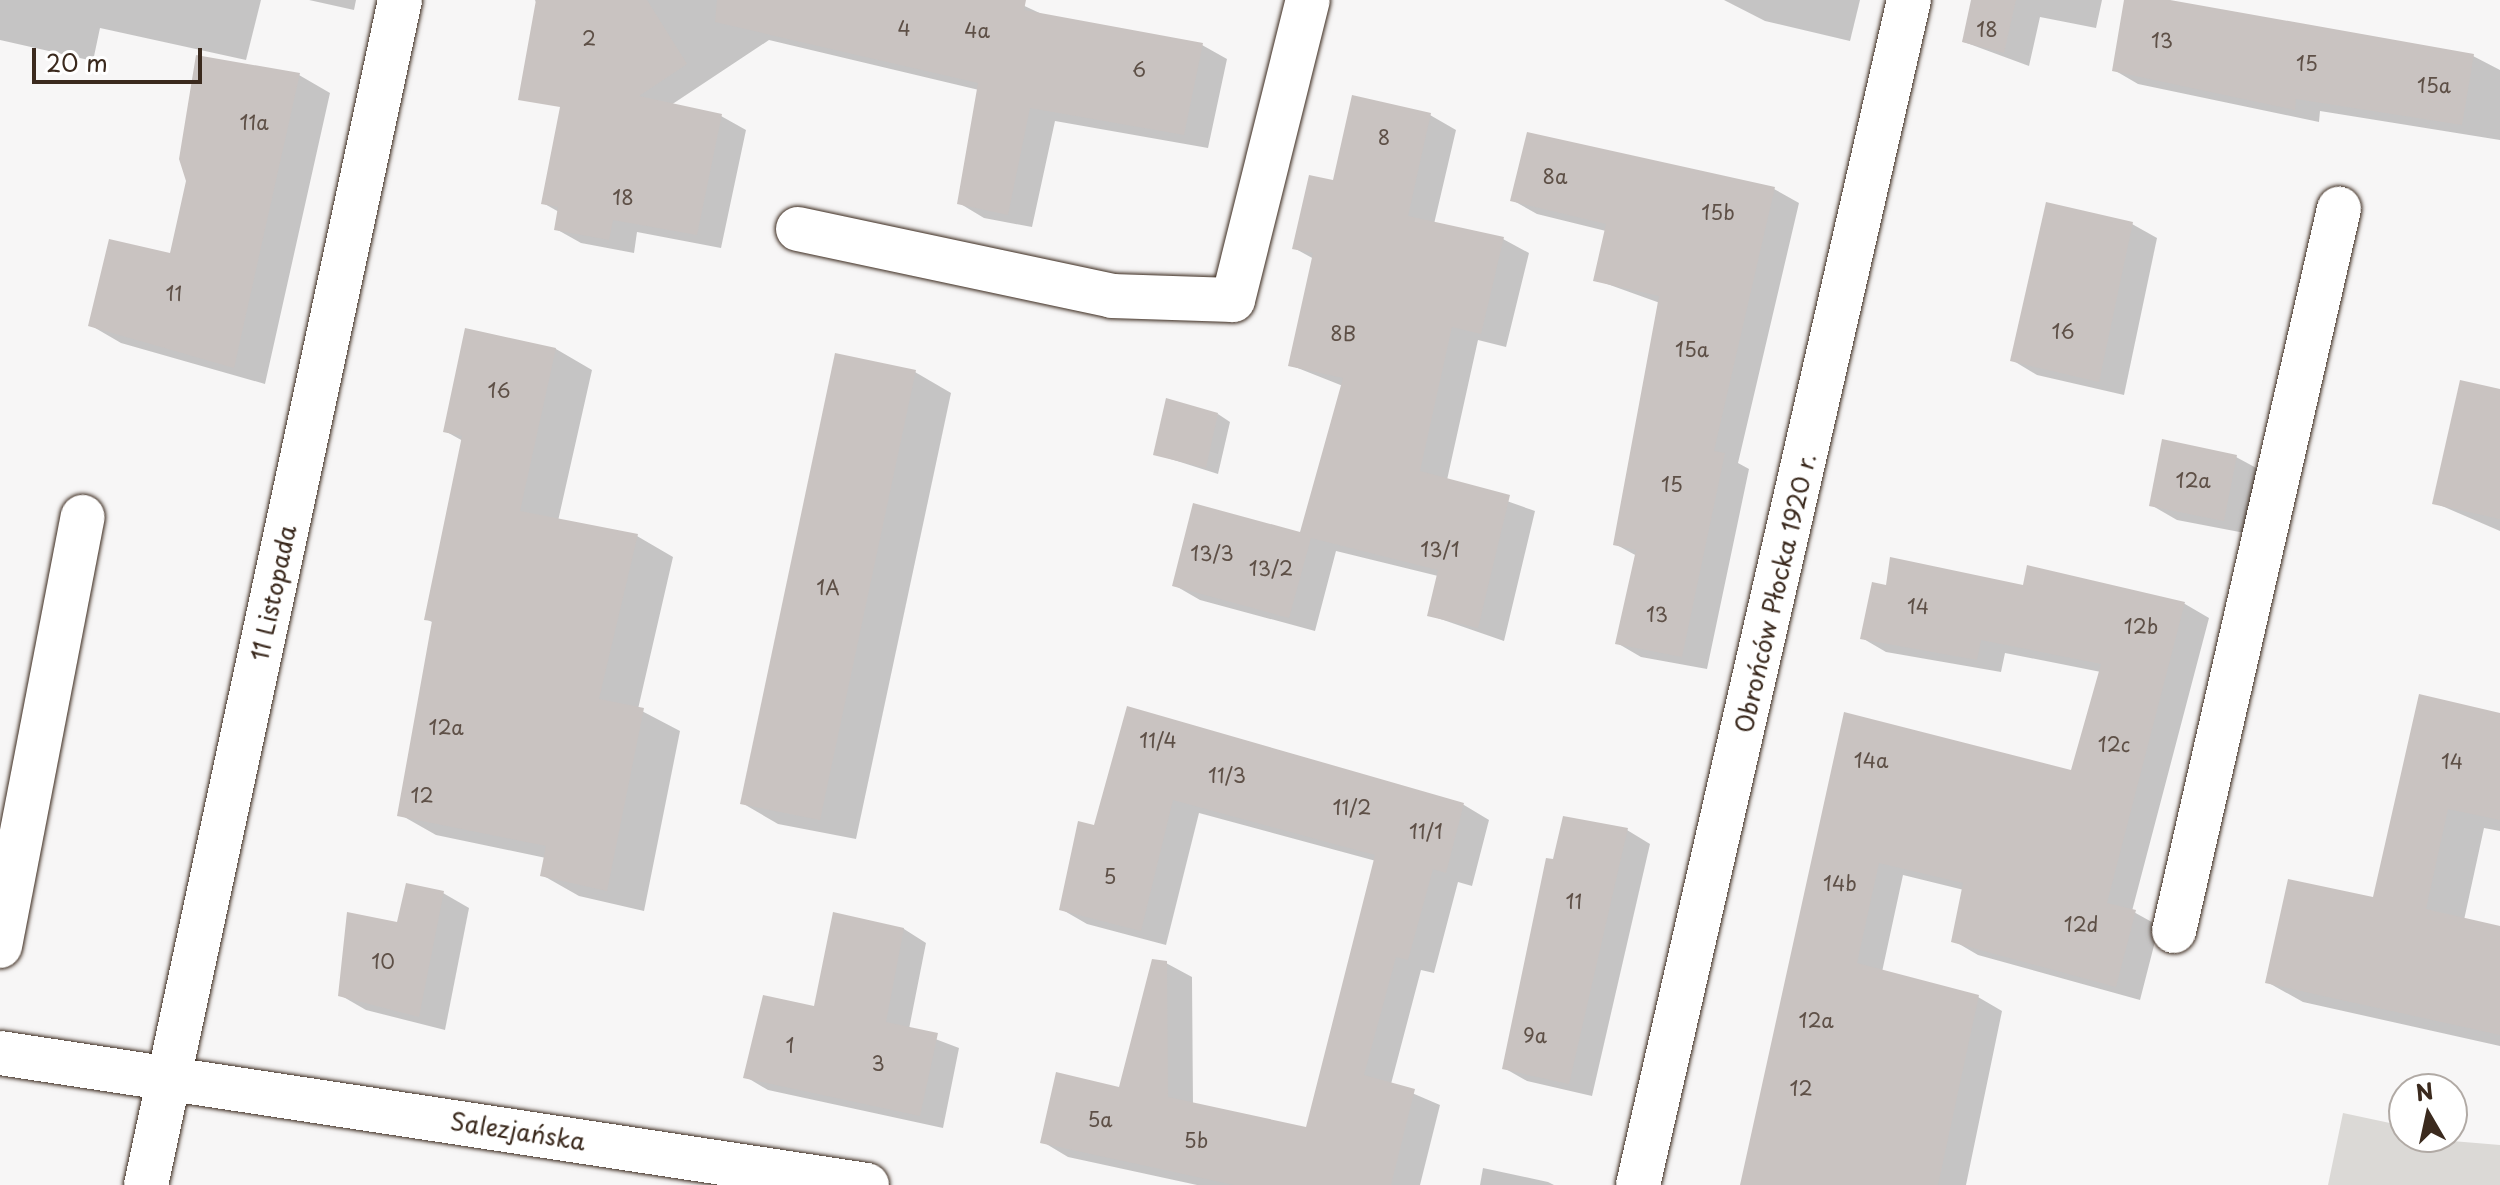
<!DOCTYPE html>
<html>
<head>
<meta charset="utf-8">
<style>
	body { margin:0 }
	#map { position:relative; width:2500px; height:1185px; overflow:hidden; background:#f7f6f6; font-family:"Playpen Sans",sans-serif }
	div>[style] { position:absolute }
	.green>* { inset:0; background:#dbd9d6 }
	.shadow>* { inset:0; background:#0003 }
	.building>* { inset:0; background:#c9c3c1 }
	.roads { filter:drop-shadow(0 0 2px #3b2a1e) drop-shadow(0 0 2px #3b2a1e) }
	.minor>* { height:44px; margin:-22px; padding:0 22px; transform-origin:22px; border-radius:22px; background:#fff }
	span { translate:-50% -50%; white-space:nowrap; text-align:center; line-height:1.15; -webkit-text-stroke:7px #fff; paint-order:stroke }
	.number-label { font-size:20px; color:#5e5047 }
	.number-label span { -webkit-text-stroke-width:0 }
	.street-label { font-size:24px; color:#3b2a1e }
	.north { position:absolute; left:2388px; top:1073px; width:80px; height:80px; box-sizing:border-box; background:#fff; border:2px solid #b1aaa5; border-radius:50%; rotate:351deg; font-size:22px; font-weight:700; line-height:32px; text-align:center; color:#3b2a1e }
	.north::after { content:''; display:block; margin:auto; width:28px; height:36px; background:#3b2a1e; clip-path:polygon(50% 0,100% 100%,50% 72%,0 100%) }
	.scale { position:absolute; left:32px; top:48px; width:170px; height:36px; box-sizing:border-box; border:4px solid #3b2a1e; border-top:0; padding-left:10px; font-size:24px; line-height:28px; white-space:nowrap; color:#3b2a1e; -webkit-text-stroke:6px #fff; paint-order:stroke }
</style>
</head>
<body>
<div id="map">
	<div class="green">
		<div style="clip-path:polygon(2343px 1113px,2404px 1126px,2404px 1137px,2500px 1145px,2500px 1185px,2328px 1185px)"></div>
	</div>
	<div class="shadow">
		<div style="clip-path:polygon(0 0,261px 0,246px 60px,100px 28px,93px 61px,0 40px)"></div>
		<div style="clip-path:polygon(309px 0,356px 0,354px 10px)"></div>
		<div style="clip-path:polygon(535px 0,1012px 0,1046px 16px,1202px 45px,1227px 59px,1208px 148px,1055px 121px,1032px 227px,984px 218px,959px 203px,979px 90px,769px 40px,671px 105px,721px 116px,746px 130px,721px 248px,637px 232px,634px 253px,581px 243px,556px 229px,559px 212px,543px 203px,588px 127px)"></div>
		<div style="clip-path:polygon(1724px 0,1860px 0,1850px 41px,1765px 21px)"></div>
		<div style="clip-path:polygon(1974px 0,2102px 0,2096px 28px,2040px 17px,2029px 66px,1964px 42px)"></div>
		<div style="clip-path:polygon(2126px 0,2166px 0,2473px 56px,2500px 70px,2500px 140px,2320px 111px,2319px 122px,2138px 84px,2114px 70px)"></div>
		<div style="clip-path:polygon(299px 75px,330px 93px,265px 384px,121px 343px,90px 325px,172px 256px)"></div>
		<div style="clip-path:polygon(1430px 115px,1456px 130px,1434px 224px,1503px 239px,1529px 253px,1506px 347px,1478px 340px,1447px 480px,1535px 511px,1504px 641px,1429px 615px,1438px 576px,1336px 551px,1315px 631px,1200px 600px,1174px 585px,1302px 535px,1343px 386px,1290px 365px,1314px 259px,1294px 248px,1334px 183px)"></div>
		<div style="clip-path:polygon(1774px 189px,1799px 203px,1738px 463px,1749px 469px,1707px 669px,1641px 657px,1617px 643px,1637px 556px,1615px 544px,1660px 303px,1596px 280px,1606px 231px,1537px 214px,1512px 200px)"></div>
		<div style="clip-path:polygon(2132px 224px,2157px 238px,2124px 395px,2037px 375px,2012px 360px)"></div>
		<div style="clip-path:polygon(466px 330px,556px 349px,592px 370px,558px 521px,637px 536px,673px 557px,638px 709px,680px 731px,644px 911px,579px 896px,542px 875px,546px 858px,436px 835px,399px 814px,434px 623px,426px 619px,463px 441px,445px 431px)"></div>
		<div style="clip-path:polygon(915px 372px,951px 393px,856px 839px,778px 824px,742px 803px)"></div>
		<div style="clip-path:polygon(2500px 391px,2500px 531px,2435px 503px)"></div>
		<div style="clip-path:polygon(1218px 414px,1230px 422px,1218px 474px,1155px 454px)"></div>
		<div style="clip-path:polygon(2236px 457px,2262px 471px,2250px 534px,2177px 520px,2151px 505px)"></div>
		<div style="clip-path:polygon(2029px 567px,2185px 604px,2209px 618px,2132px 911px,2159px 926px,2140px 1000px,1978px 955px,1954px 941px,1964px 890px,1903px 875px,1882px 972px,1978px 997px,2002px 1011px,1966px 1185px,1743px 1185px,1846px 714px,2072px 772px,2101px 672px,2005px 653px,2001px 672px,1886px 652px,1862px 638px,2024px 588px)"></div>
		<div style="clip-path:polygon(1129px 708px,1464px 805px,1489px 820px,1472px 886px,1458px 882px,1434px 973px,1421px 970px,1391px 1084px,1440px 1105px,1420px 1185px,1197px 1185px,1068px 1157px,1043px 1142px,1121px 1089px,1166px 963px,1192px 977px,1193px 1105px,1308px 1129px,1376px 861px,1199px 813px,1166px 945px,1087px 924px,1061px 909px,1095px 828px)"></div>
		<div style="clip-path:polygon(2500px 715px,2500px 831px,2484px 828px,2464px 920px,2500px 928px,2500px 1046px,2303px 1002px,2267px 982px,2375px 900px)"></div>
		<div style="clip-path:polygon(1627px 830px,1650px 844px,1592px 1096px,1527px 1081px,1504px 1068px,1554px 862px)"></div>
		<div style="clip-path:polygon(443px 893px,469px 908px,445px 1030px,366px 1010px,340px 995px,398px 924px)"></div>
		<div style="clip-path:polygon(835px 914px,904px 929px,926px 943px,909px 1029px,959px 1048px,943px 1128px,768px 1090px,746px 1077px,816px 1009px)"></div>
		<div style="clip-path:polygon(1483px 1168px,1548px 1182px,1554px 1185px,1480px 1185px)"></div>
	</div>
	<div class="building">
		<div style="clip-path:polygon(536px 0,647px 0,687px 64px,639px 96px,722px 114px,697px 235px,613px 220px,609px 240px,554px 230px,558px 207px,541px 204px,560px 107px,518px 100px)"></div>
		<div style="clip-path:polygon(717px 0,1026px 0,1024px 10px,1203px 43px,1184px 135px,1030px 108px,1008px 215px,957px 204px,978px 83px,715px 22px)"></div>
		<div style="clip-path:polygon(1971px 0,2016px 0,2004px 53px,1962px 42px)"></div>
		<div style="clip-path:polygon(2124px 0,2170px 0,2474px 54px,2462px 125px,2296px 99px,2295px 110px,2112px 71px)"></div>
		<div style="clip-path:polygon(196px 55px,300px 73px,234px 368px,88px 326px,109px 239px,170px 253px,186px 181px,179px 159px)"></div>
		<div style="clip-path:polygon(1352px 95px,1431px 113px,1408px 216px,1504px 237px,1481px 334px,1452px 327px,1420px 471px,1510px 495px,1478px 628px,1427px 616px,1438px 570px,1311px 538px,1289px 618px,1172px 586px,1193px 503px,1300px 532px,1343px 378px,1288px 366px,1313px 253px,1292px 249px,1309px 175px,1333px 180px)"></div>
		<div style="clip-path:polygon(1527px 132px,1775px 187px,1714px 451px,1725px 453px,1682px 657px,1615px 644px,1636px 550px,1613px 545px,1659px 296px,1593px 281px,1606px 224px,1510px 201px)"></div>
		<div style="clip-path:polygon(2046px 202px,2133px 222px,2099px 382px,2010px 361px)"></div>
		<div style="clip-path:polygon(465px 328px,556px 348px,520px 511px,638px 534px,599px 699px,644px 708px,607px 891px,540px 876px,546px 846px,397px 816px,432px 621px,424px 620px,462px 436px,443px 432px)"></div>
		<div style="clip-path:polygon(835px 353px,916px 370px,820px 820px,740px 804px)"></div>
		<div style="clip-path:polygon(2460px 380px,2500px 389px,2500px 519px,2432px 504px)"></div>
		<div style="clip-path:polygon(1166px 398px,1218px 413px,1206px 468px,1153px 455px)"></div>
		<div style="clip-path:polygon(2162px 439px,2237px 455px,2224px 521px,2149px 506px)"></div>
		<div style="clip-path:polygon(1890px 557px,2023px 585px,2027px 565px,2185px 602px,2107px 903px,2136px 910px,2116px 987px,1951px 942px,1963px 883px,1879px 863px,1857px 963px,1979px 995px,1938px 1185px,1740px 1185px,1844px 712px,2071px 770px,2101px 664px,1981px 640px,1977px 660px,1860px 639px,1872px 582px,1886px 585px)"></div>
		<div style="clip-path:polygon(2419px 694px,2500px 713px,2500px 820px,2448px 809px,2426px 909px,2500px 926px,2500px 1035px,2265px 983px,2288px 879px,2373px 897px)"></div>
		<div style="clip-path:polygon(1127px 706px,1464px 803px,1446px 873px,1433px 869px,1408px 960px,1396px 957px,1364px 1075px,1415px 1089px,1391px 1185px,1234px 1185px,1040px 1143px,1056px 1072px,1119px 1087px,1152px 959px,1167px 961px,1168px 1097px,1306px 1127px,1375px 855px,1173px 800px,1141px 931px,1059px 910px,1078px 821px,1094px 825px)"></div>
		<div style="clip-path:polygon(1563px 816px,1628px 828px,1569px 1084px,1502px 1069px,1546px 858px,1553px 859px)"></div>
		<div style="clip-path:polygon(406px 883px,444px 891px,419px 1017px,338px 996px,347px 912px,397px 922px)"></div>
		<div style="clip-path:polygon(833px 912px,904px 928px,886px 1022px,938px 1033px,920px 1116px,743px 1078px,763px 995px,814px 1006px)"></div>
	</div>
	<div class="roads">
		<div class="minor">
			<div style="left:798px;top:229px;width:321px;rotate:12deg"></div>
			<div style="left:1112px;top:296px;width:121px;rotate:1.9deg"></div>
			<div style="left:1233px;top:300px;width:309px;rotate:-76deg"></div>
			<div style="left:2174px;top:931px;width:741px;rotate:-77.13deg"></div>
			<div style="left:0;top:946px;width:437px;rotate:-79.1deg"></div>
			<div style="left:0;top:1053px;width:877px;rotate:8.66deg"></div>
			<div style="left:146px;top:1185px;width:1212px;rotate:-77.9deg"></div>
			<div style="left:1638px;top:1185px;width:1216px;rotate:-77.12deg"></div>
		</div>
	</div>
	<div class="number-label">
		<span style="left:904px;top:28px">4</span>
		<span style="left:1987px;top:29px">18</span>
		<span style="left:977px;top:30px">4a</span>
		<span style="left:589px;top:38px">2</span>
		<span style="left:2162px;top:40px">13</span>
		<span style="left:2307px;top:63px">15</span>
		<span style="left:1139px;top:69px">6</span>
		<span style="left:2434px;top:85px">15a</span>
		<span style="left:254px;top:122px">11a</span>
		<span style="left:1384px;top:137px">8</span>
		<span style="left:1555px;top:176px">8a</span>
		<span style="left:623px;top:197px">18</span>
		<span style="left:1718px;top:212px">15b</span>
		<span style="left:174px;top:293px">11</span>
		<span style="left:2063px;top:331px">16</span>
		<span style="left:1343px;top:333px">8B</span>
		<span style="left:1692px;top:349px">15a</span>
		<span style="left:499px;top:390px">16</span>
		<span style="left:2193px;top:480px">12a</span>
		<span style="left:1672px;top:484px">15</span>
		<span style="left:1440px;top:549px">13/1</span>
		<span style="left:1212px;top:553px">13/3</span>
		<span style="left:1271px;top:568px">13/2</span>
		<span style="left:828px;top:587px">1A</span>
		<span style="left:1918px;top:606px">14</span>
		<span style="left:1657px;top:614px">13</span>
		<span style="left:2141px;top:626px">12b</span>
		<span style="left:446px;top:727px">12a</span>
		<span style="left:1158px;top:740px">11/4</span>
		<span style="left:2114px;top:744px">12c</span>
		<span style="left:1871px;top:760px">14a</span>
		<span style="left:2452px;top:761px">14</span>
		<span style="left:1227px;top:775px">11/3</span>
		<span style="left:422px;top:795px">12</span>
		<span style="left:1352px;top:807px">11/2</span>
		<span style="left:1426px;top:831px">11/1</span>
		<span style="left:1110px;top:876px">5</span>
		<span style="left:1840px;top:883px">14b</span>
		<span style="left:1574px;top:901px">11</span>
		<span style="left:2081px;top:924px">12d</span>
		<span style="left:383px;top:961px">10</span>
		<span style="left:1816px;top:1020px">12a</span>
		<span style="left:1535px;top:1035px">9a</span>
		<span style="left:790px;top:1045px">1</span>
		<span style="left:878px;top:1063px">3</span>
		<span style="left:1801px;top:1088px">12</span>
		<span style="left:1100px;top:1119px">5a</span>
		<span style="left:1196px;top:1140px">5b</span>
	</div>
	<div class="street-label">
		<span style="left:273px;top:593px;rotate:-78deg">11 Listopada</span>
		<span style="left:1775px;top:593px;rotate:-77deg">Obrońców Płocka 1920 r.</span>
		<span style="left:518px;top:1131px;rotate:9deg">Salezjańska</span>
	</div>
	<div class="north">N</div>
	<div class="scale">20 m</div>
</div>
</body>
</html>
